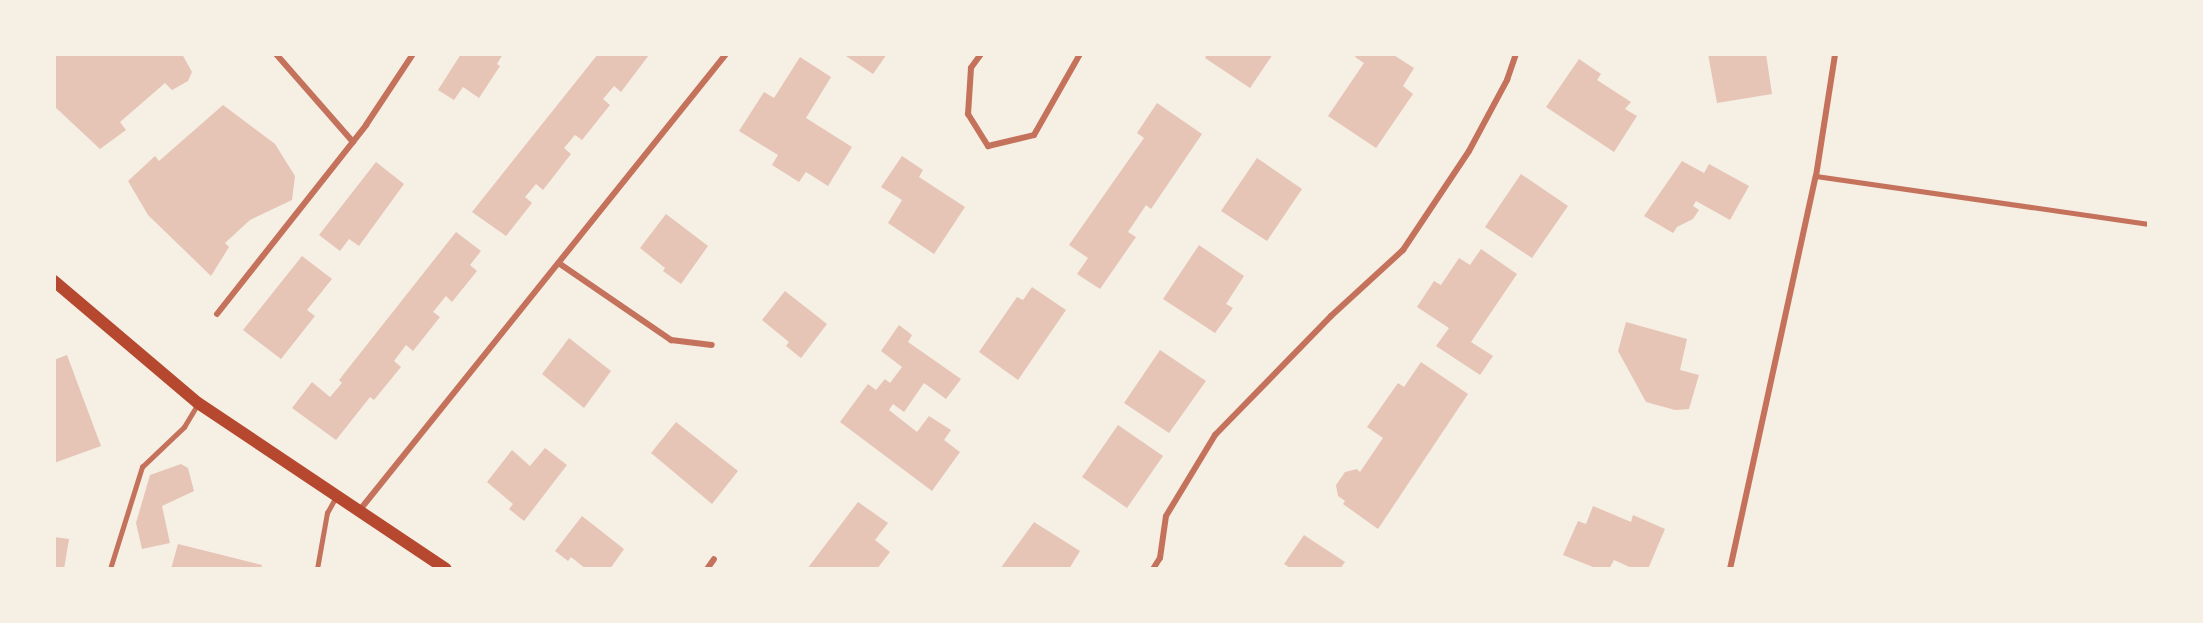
<!DOCTYPE html>
<html>
<head>
<meta charset="utf-8">
<style>
	body { margin:0 }
	#map { position:relative; width:2203px; height:623px; overflow:hidden; background:#f6efe4; font-family:"DejaVu Sans",sans-serif }
	div>[style] { position:absolute }
	.building>* { inset:0; background:#e6c5b7 }
	.service>* { height:4.5px; margin:-2.25px; padding:0 2.25px; transform-origin:2.25px; border-radius:2.25px; background:#c5725c }
	.minor>* { height:6px; margin:-3px; padding:0 3px; transform-origin:3px; border-radius:3px; background:#c5725c }
	.secondary>* { height:12px; margin:-6px; padding:0 6px; transform-origin:6px; border-radius:6px; background:#b5482f }
	span { translate:-50% -50%; white-space:nowrap; text-align:center; line-height:1.15; -webkit-text-stroke:4.5px #f6efe4; paint-order:stroke }
	.frame { position:absolute; inset:0; border:56px solid #f6efe4; pointer-events:none }
</style>
</head>
<body>
<div id="map">
	<div class="building">
		<div style="clip-path:polygon(54px 54px,182px 54px,192px 72px,188px 81px,172px 90px,165px 83px,120px 122px,126px 130px,100px 149px,54px 106px)"></div>
		<div style="clip-path:polygon(461px 54px,503px 54px,497px 64px,500px 66px,479px 98px,463px 87px,454px 100px,438px 90px)"></div>
		<div style="clip-path:polygon(598px 54px,649px 55px,621px 92px,614px 86px,603px 99px,610px 105px,582px 140px,575px 135px,564px 148px,571px 154px,543px 190px,536px 184px,525px 197px,532px 203px,506px 236px,472px 212px)"></div>
		<div style="clip-path:polygon(843px 54px,887px 54px,873px 74px)"></div>
		<div style="clip-path:polygon(1207px 54px,1273px 54px,1250px 88px,1205px 58px)"></div>
		<div style="clip-path:polygon(1357px 54px,1392px 54px,1414px 68px,1403px 86px,1413px 94px,1376px 148px,1328px 116px,1364px 63px,1355px 57px)"></div>
		<div style="clip-path:polygon(1708px 54px,1766px 54px,1772px 94px,1717px 103px)"></div>
		<div style="clip-path:polygon(800px 57px,831px 77px,806px 118px,852px 147px,828px 186px,806px 172px,799px 182px,772px 165px,778px 155px,739px 131px,764px 92px,774px 98px)"></div>
		<div style="clip-path:polygon(1579px 59px,1601px 74px,1597px 80px,1631px 102px,1625px 109px,1637px 116px,1614px 152px,1546px 107px)"></div>
		<div style="clip-path:polygon(1157px 103px,1202px 134px,1151px 209px,1146px 205px,1128px 232px,1136px 237px,1100px 289px,1077px 274px,1088px 258px,1069px 245px,1144px 138px,1137px 133px)"></div>
		<div style="clip-path:polygon(223px 105px,275px 144px,295px 176px,292px 200px,250px 220px,225px 243px,229px 247px,211px 276px,148px 215px,128px 181px,155px 156px,159px 161px)"></div>
		<div style="clip-path:polygon(902px 156px,923px 170px,919px 177px,965px 207px,934px 254px,888px 223px,902px 200px,881px 187px)"></div>
		<div style="clip-path:polygon(1257px 158px,1302px 189px,1267px 241px,1221px 211px)"></div>
		<div style="clip-path:polygon(1682px 161px,1704px 173px,1709px 164px,1749px 186px,1730px 220px,1696px 201px,1693px 206px,1699px 210px,1693px 219px,1677px 227px,1673px 233px,1644px 216px)"></div>
		<div style="clip-path:polygon(376px 162px,404px 184px,359px 246px,349px 239px,340px 251px,319px 235px)"></div>
		<div style="clip-path:polygon(1521px 174px,1568px 206px,1532px 258px,1485px 227px)"></div>
		<div style="clip-path:polygon(666px 214px,708px 246px,681px 284px,663px 271px,665px 268px,640px 248px)"></div>
		<div style="clip-path:polygon(456px 232px,481px 251px,470px 265px,477px 271px,452px 302px,446px 296px,433px 312px,440px 317px,413px 351px,406px 345px,394px 361px,401px 367px,374px 400px,370px 397px,336px 440px,292px 408px,312px 382px,330px 397px,342px 383px,339px 380px)"></div>
		<div style="clip-path:polygon(1199px 245px,1244px 276px,1226px 304px,1233px 308px,1215px 333px,1163px 299px)"></div>
		<div style="clip-path:polygon(1481px 249px,1517px 274px,1471px 342px,1493px 356px,1480px 375px,1436px 346px,1449px 328px,1417px 307px,1434px 281px,1441px 285px,1459px 258px,1470px 265px)"></div>
		<div style="clip-path:polygon(302px 256px,332px 279px,307px 310px,315px 316px,281px 359px,243px 330px)"></div>
		<div style="clip-path:polygon(1032px 287px,1066px 310px,1018px 380px,979px 352px,1017px 297px,1023px 300px)"></div>
		<div style="clip-path:polygon(785px 291px,827px 324px,801px 358px,786px 346px,789px 342px,762px 320px)"></div>
		<div style="clip-path:polygon(1626px 322px,1687px 339px,1680px 370px,1699px 375px,1689px 409px,1675px 410px,1646px 402px,1618px 351px)"></div>
		<div style="clip-path:polygon(899px 325px,912px 335px,908px 342px,961px 379px,946px 399px,924px 383px,904px 412px,893px 404px,889px 410px,917px 432px,929px 416px,951px 430px,944px 440px,960px 452px,932px 491px,840px 422px,868px 384px,876px 390px,885px 379px,890px 383px,902px 367px,881px 351px)"></div>
		<div style="clip-path:polygon(569px 338px,611px 371px,584px 408px,542px 374px)"></div>
		<div style="clip-path:polygon(1160px 350px,1206px 381px,1169px 433px,1124px 403px)"></div>
		<div style="clip-path:polygon(67px 355px,101px 446px,54px 463px,54px 360px)"></div>
		<div style="clip-path:polygon(1421px 362px,1468px 394px,1378px 529px,1343px 504px,1345px 501px,1338px 496px,1336px 485px,1345px 472px,1357px 469px,1360px 472px,1383px 438px,1367px 427px,1398px 383px,1404px 387px)"></div>
		<div style="clip-path:polygon(676px 422px,738px 471px,712px 504px,651px 453px)"></div>
		<div style="clip-path:polygon(1118px 425px,1163px 456px,1127px 508px,1082px 477px)"></div>
		<div style="clip-path:polygon(545px 448px,567px 465px,524px 521px,509px 509px,513px 504px,487px 482px,512px 450px,530px 466px)"></div>
		<div style="clip-path:polygon(181px 464px,188px 468px,194px 491px,162px 506px,170px 543px,142px 549px,136px 523px,150px 475px)"></div>
		<div style="clip-path:polygon(858px 502px,888px 523px,875px 540px,890px 552px,877px 569px,807px 569px)"></div>
		<div style="clip-path:polygon(1593px 506px,1631px 522px,1633px 515px,1665px 529px,1648px 569px,1634px 569px,1614px 560px,1609px 569px,1598px 569px,1563px 555px,1578px 521px,1586px 524px)"></div>
		<div style="clip-path:polygon(582px 516px,624px 549px,610px 569px,586px 569px,571px 557px,568px 561px,555px 551px)"></div>
		<div style="clip-path:polygon(1034px 522px,1080px 551px,1069px 569px,1000px 569px)"></div>
		<div style="clip-path:polygon(1304px 535px,1345px 562px,1340px 569px,1292px 569px,1284px 564px)"></div>
		<div style="clip-path:polygon(54px 537px,69px 539px,64px 569px,54px 569px)"></div>
		<div style="clip-path:polygon(178px 544px,262px 565px,261px 569px,171px 569px)"></div>
	</div>
	<div class="service">
		<div style="left:1816px;top:176px;width:336px;rotate:8.2deg"></div>
		<div style="left:110px;top:569px;width:107px;rotate:-72.6deg"></div>
		<div style="left:142px;top:467px;width:58px;rotate:-43.6deg"></div>
		<div style="left:184px;top:427px;width:27px;rotate:-59deg"></div>
		<div style="left:317px;top:569px;width:57px;rotate:-79.9deg"></div>
		<div style="left:327px;top:513px;width:18px;rotate:-61deg"></div>
	</div>
	<div class="minor">
		<div style="left:276px;top:54px;width:117px;rotate:48.8deg"></div>
		<div style="left:981px;top:54px;width:17px;rotate:126deg"></div>
		<div style="left:971px;top:68px;width:46px;rotate:93.7deg"></div>
		<div style="left:968px;top:114px;width:38px;rotate:58deg"></div>
		<div style="left:988px;top:146px;width:47px;rotate:-13.4deg"></div>
		<div style="left:1034px;top:135px;width:93px;rotate:-60.4deg"></div>
		<div style="left:560px;top:264px;width:135px;rotate:34.4deg"></div>
		<div style="left:671px;top:340px;width:41px;rotate:7deg"></div>
		<div style="left:217px;top:314px;width:241px;rotate:-51.7deg"></div>
		<div style="left:366px;top:125px;width:85px;rotate:-56.5deg"></div>
		<div style="left:359px;top:511px;width:586px;rotate:-51.23deg"></div>
		<div style="left:707px;top:569px;width:12px;rotate:-55deg"></div>
		<div style="left:1153px;top:569px;width:13px;rotate:-58deg"></div>
		<div style="left:1160px;top:558px;width:42px;rotate:-81.9deg"></div>
		<div style="left:1166px;top:516px;width:95px;rotate:-58.8deg"></div>
		<div style="left:1215px;top:435px;width:166px;rotate:-45.7deg"></div>
		<div style="left:1331px;top:316px;width:98px;rotate:-42.5deg"></div>
		<div style="left:1403px;top:250px;width:119px;rotate:-56.3deg"></div>
		<div style="left:1469px;top:151px;width:81px;rotate:-61.8deg"></div>
		<div style="left:1507px;top:80px;width:28px;rotate:-71deg"></div>
		<div style="left:1730px;top:569px;width:402px;rotate:-77.7deg"></div>
		<div style="left:1816px;top:176px;width:123px;rotate:-81.1deg"></div>
	</div>
	<div class="secondary">
		<div style="left:54px;top:281px;width:189px;rotate:40.3deg"></div>
		<div style="left:198px;top:403px;width:298px;rotate:33.8deg"></div>
	</div>
	<div class="frame"></div>
</div>
</body>
</html>
